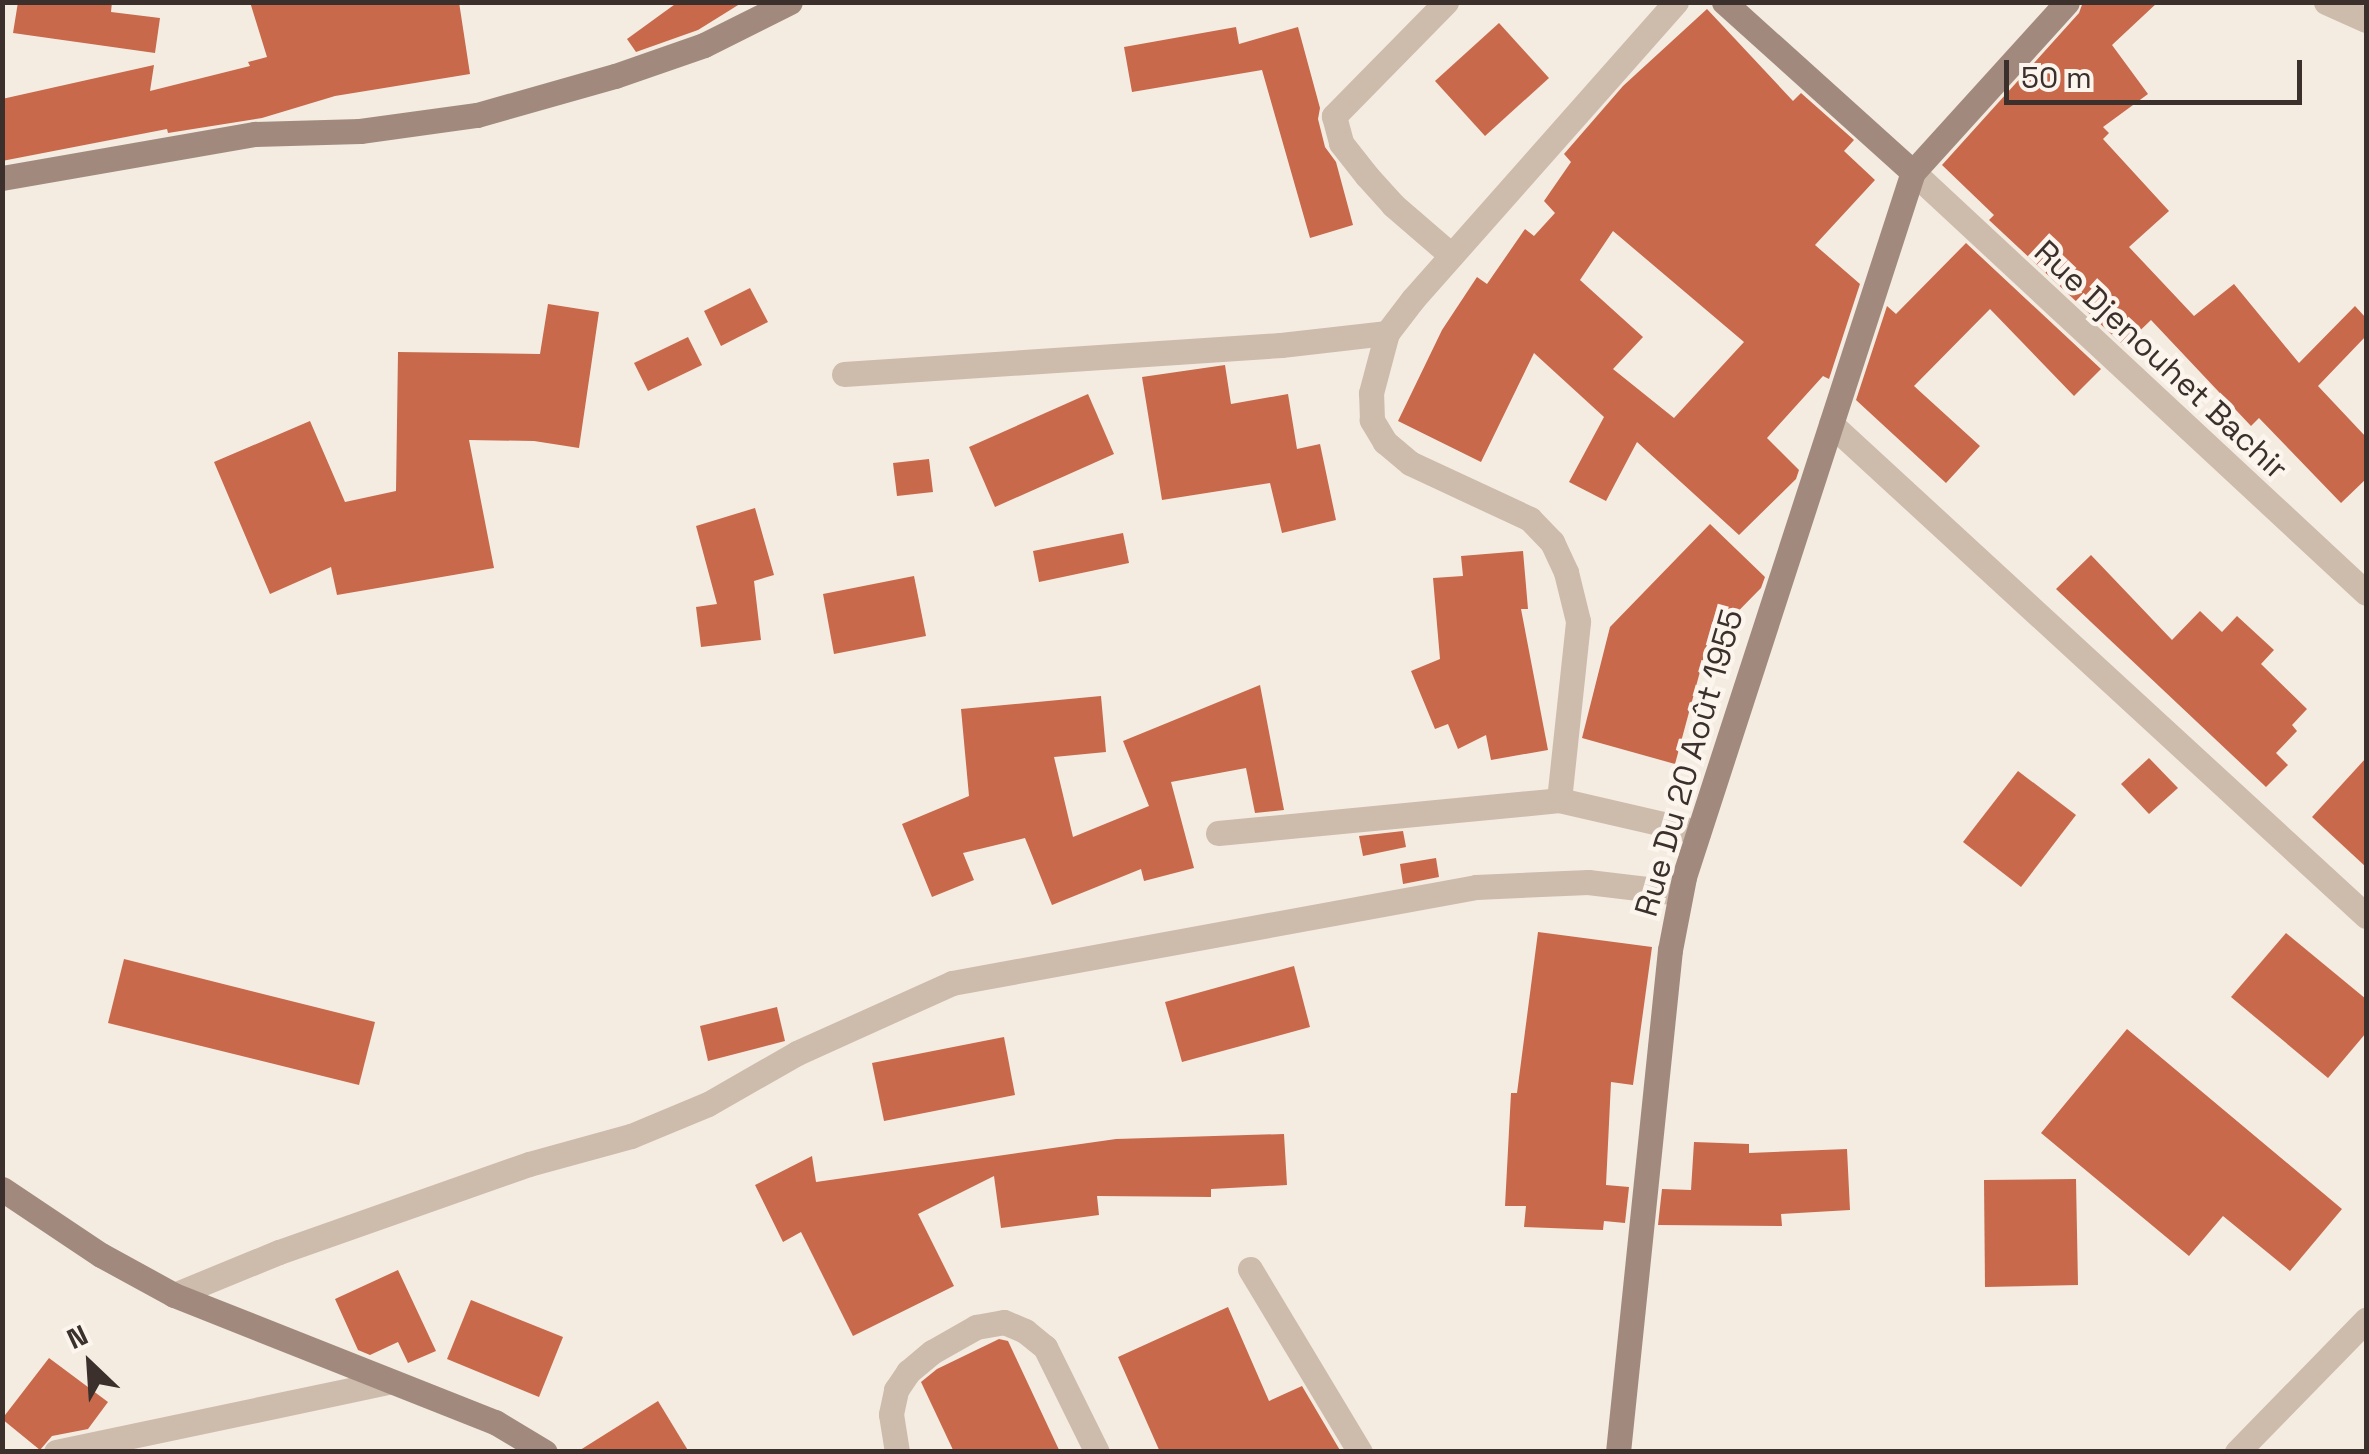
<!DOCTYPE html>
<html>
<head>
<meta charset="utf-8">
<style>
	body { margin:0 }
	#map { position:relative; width:2369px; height:1454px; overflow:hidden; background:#f4ebe1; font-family:"Space Grotesk",sans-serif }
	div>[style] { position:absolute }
	.building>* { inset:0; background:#c8694b }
	.minor>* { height:25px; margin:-12.5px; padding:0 12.5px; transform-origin:12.5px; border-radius:12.5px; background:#cdbbac }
	.tertiary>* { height:25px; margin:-12.5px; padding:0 12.5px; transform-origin:12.5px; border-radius:12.5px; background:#cdbbac }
	.secondary>* { height:25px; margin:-12.5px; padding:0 12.5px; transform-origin:12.5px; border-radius:12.5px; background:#a18a7d }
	span { translate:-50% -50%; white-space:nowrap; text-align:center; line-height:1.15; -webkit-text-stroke:9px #fbf5ee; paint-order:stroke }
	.street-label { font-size:32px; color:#3b302b }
	.frame { position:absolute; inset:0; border:5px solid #3b302b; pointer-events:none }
	.north { position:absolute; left:40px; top:1314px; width:100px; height:100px; -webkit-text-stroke:8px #fbf5ee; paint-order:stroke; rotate:335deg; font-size:28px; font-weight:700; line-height:40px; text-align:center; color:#3b302b }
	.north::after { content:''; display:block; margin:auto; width:35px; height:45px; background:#3b302b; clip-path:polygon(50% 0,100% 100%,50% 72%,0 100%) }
	.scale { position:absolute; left:2004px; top:60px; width:298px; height:45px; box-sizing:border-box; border:5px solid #3b302b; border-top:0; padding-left:12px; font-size:30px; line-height:35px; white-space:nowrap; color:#3b302b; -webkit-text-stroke:8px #fbf5ee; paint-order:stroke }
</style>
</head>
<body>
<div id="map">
	<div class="building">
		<div style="clip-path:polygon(18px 2px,112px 2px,111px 12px,160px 18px,155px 53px,13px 33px)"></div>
		<div style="clip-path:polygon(250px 2px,459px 2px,470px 74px,335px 96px,262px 118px,168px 133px,167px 129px,2px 161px,2px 99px,154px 65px,150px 91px,250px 66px,248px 62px,267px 57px)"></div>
		<div style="clip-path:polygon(678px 2px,743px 2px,698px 30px,636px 52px,627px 39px)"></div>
		<div style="clip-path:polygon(2083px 2px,2158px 2px,2112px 45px,2148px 94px,2103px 127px,2109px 133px,2103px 139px,2169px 211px,2129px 247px,2194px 316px,2234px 284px,2299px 363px,2355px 306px,2366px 318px,2366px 336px,2318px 386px,2366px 437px,2366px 479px,2341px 503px,2259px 418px,2251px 426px,2151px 320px,2124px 346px,1989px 220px,1994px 215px,1942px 165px,2079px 13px)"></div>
		<div style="clip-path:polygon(evenodd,1707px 9px,1793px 101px,1801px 93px,1854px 140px,1844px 151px,1875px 180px,1815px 245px,1860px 284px,1829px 379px,1823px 376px,1767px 438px,1799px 470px,1796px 479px,1739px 535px,1637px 442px,1606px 501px,1569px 482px,1604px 417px,1534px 353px,1481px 462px,1398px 421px,1442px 330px,1477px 277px,1487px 284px,1525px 229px,1534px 236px,1555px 213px,1544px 201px,1571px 162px,1564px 154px,1623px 86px,1707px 9px,1613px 231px,1744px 342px,1674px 418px,1613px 369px,1643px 337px,1580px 280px,1613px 231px)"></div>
		<div style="clip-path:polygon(1499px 23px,1549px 78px,1485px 136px,1435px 81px)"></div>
		<div style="clip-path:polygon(1236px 27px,1239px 44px,1298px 27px,1320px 108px,1318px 119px,1325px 147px,1336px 162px,1353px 225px,1310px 238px,1262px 70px,1132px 92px,1124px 47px)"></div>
		<div style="clip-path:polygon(1966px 243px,2101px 369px,2074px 396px,1990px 309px,1914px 386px,1980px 446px,1946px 483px,1856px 400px,1887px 306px,1896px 314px)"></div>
		<div style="clip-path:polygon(750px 288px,768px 322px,721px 346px,704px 311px)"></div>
		<div style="clip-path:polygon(548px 304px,599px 312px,579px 448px,534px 441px,469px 440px,494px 568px,337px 595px,331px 567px,270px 594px,214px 462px,310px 421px,345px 502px,396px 491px,398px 352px,540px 354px)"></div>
		<div style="clip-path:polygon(688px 337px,702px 365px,648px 391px,634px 363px)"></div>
		<div style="clip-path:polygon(1225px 365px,1231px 404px,1288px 394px,1297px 449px,1320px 444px,1336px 520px,1282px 533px,1270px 483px,1162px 500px,1142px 377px)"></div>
		<div style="clip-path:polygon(1088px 394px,1114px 454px,995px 507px,969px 447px)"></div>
		<div style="clip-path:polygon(929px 459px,933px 492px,897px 496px,893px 463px)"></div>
		<div style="clip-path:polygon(755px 508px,774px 575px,754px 581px,761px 640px,701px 647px,696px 607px,717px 604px,696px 526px)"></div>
		<div style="clip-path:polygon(1710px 524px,1765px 577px,1761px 588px,1708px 642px,1675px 764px,1582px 738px,1610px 627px)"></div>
		<div style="clip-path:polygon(1123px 533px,1129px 563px,1039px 582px,1033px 551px)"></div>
		<div style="clip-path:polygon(1523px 551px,1528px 609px,1521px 609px,1548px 750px,1491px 760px,1486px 735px,1458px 749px,1448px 724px,1435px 729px,1411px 671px,1440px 659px,1433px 578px,1463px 576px,1461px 556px)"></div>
		<div style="clip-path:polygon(2091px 555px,2172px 640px,2200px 611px,2222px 632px,2237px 616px,2274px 650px,2261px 664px,2307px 709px,2292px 725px,2297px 731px,2276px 753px,2288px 765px,2266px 787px,2056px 589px)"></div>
		<div style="clip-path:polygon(914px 576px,926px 636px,834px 654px,823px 594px)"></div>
		<div style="clip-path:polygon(1260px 685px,1284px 810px,1255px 813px,1246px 768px,1171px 782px,1194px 868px,1144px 881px,1141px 869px,1052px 905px,1025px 838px,963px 853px,974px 880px,932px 897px,902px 824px,969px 796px,961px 709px,1101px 696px,1106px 752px,1054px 757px,1073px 837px,1149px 806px,1123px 741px)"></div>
		<div style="clip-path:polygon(2149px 758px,2178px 788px,2149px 814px,2121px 784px)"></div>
		<div style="clip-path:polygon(2366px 758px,2366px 867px,2312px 817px)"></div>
		<div style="clip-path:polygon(2018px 771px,2076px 815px,2021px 887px,1963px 842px)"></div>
		<div style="clip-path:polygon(1403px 831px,1406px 847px,1363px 856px,1359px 836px)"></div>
		<div style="clip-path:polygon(1436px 858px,1439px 877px,1403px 884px,1400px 864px)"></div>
		<div style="clip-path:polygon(1538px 932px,1652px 947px,1633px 1085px,1611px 1082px,1606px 1185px,1629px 1187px,1625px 1223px,1604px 1221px,1603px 1230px,1524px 1227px,1526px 1206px,1505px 1206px,1511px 1093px,1517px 1093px)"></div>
		<div style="clip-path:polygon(2286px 933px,2366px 999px,2366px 1033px,2328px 1078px,2231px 997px)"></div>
		<div style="clip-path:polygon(124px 959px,375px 1022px,359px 1085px,108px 1023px)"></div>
		<div style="clip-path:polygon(1294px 966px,1310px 1027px,1182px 1062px,1165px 1002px)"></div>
		<div style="clip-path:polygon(777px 1007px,785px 1041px,708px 1061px,700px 1026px)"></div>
		<div style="clip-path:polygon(2127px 1029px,2342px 1209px,2290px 1271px,2223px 1216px,2189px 1256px,2041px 1133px)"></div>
		<div style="clip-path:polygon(1004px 1037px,1015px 1095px,884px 1121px,872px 1063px)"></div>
		<div style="clip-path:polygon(1284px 1134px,1287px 1185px,1211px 1189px,1211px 1197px,1097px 1196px,1099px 1215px,1001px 1228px,994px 1176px,918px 1214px,954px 1286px,853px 1336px,801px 1232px,783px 1242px,755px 1185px,812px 1156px,816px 1182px,1116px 1139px)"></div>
		<div style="clip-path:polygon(1694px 1142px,1749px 1144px,1749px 1153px,1847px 1149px,1850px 1210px,1781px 1214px,1782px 1226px,1658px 1225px,1662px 1189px,1691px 1190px)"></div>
		<div style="clip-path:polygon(2076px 1179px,2078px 1285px,1985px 1287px,1984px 1180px)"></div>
		<div style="clip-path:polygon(398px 1270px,436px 1351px,408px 1363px,398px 1342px,370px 1355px,358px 1350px,335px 1299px)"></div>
		<div style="clip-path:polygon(471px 1300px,563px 1337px,539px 1397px,447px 1359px)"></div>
		<div style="clip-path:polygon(1228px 1307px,1269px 1401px,1302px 1386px,1341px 1452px,1160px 1452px,1118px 1357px)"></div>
		<div style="clip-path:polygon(999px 1339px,1008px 1341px,1060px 1452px,954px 1452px,921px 1382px,937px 1369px)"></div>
		<div style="clip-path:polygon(49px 1358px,108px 1402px,88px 1429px,52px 1436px,40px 1450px,2px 1419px)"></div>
		<div style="clip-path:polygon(658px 1401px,689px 1452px,577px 1452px)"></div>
	</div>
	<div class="minor">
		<div style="left:1446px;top:2px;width:160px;rotate:134.5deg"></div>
		<div style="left:1334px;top:116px;width:28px;rotate:75deg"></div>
		<div style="left:1341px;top:143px;width:42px;rotate:51.8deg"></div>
		<div style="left:1367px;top:176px;width:39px;rotate:48deg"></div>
		<div style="left:1393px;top:205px;width:77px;rotate:40.8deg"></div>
		<div style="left:2326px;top:2px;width:44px;rotate:24.2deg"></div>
		<div style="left:844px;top:374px;width:438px;rotate:-3.8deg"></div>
		<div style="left:1281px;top:345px;width:107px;rotate:-6.5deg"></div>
		<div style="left:1559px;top:800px;width:180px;rotate:-83.9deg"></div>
		<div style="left:1578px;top:621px;width:50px;rotate:-103.8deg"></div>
		<div style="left:1566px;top:572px;width:33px;rotate:-115deg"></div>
		<div style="left:1552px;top:542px;width:32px;rotate:-134deg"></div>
		<div style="left:1530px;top:519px;width:132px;rotate:-155deg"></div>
		<div style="left:1410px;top:463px;width:33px;rotate:-140deg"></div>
		<div style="left:1385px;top:442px;width:26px;rotate:-121deg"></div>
		<div style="left:1372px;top:420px;width:27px;rotate:-92deg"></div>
		<div style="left:1371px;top:393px;width:62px;rotate:-75.1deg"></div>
		<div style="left:1387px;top:333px;width:43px;rotate:-52.6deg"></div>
		<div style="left:1413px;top:299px;width:397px;rotate:-48.5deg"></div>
		<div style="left:1218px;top:833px;width:343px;rotate:-5.5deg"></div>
		<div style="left:1559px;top:800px;width:143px;rotate:13deg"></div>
		<div style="left:1250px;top:1269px;width:214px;rotate:59deg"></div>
		<div style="left:174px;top:1295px;width:113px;rotate:-22.3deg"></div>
		<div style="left:279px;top:1252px;width:265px;rotate:-19.4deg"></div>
		<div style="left:529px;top:1164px;width:106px;rotate:-15.4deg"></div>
		<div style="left:631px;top:1136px;width:83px;rotate:-22.6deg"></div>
		<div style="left:708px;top:1104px;width:103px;rotate:-29.8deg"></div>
		<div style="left:797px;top:1053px;width:170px;rotate:-24.3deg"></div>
		<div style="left:952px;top:983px;width:533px;rotate:-10.38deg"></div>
		<div style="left:1476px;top:887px;width:112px;rotate:-2.6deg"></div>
		<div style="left:1588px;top:882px;width:93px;rotate:6.8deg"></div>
		<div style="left:56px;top:1452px;width:340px;rotate:-11.9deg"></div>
		<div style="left:897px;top:1452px;width:38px;rotate:-99deg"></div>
		<div style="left:891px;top:1414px;width:25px;rotate:-78deg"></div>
		<div style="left:896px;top:1390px;width:22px;rotate:-56deg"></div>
		<div style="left:908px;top:1372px;width:31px;rotate:-40deg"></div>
		<div style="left:932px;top:1352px;width:51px;rotate:-29.6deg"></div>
		<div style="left:976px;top:1327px;width:28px;rotate:-10deg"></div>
		<div style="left:1004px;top:1322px;width:23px;rotate:23deg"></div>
		<div style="left:1025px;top:1331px;width:26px;rotate:39deg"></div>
		<div style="left:1045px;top:1347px;width:117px;rotate:63.7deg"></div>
		<div style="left:2237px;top:1452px;width:185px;rotate:-45.7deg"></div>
	</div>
	<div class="tertiary">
		<div style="left:1913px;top:172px;width:618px;rotate:42.9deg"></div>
		<div style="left:1831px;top:424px;width:727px;rotate:42.6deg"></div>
	</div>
	<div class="secondary">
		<div style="left:1724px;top:2px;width:254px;rotate:42deg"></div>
		<div style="left:2px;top:178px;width:257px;rotate:-9.9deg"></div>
		<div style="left:255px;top:134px;width:105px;rotate:-1.6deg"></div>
		<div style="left:360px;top:131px;width:118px;rotate:-7.8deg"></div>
		<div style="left:477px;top:115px;width:143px;rotate:-15.8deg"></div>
		<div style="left:615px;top:76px;width:94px;rotate:-19.2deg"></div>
		<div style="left:704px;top:45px;width:96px;rotate:-26.6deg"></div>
		<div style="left:2px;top:1189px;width:119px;rotate:33.7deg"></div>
		<div style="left:101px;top:1255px;width:83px;rotate:28.7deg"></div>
		<div style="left:174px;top:1295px;width:345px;rotate:21.6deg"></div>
		<div style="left:495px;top:1422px;width:58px;rotate:31deg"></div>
		<div style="left:1618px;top:1452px;width:505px;rotate:-84.09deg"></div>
		<div style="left:1670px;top:950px;width:74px;rotate:-79.1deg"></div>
		<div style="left:1684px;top:877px;width:741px;rotate:-72.01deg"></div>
		<div style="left:1913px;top:172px;width:229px;rotate:-47.8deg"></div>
	</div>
	<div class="street-label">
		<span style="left:2161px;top:360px;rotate:43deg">Rue Djenouhet Bachir</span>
		<span style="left:1689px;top:763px;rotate:-74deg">Rue Du 20 Août 1955</span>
	</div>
	<div class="frame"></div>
	<div class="north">N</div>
	<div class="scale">50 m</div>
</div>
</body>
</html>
